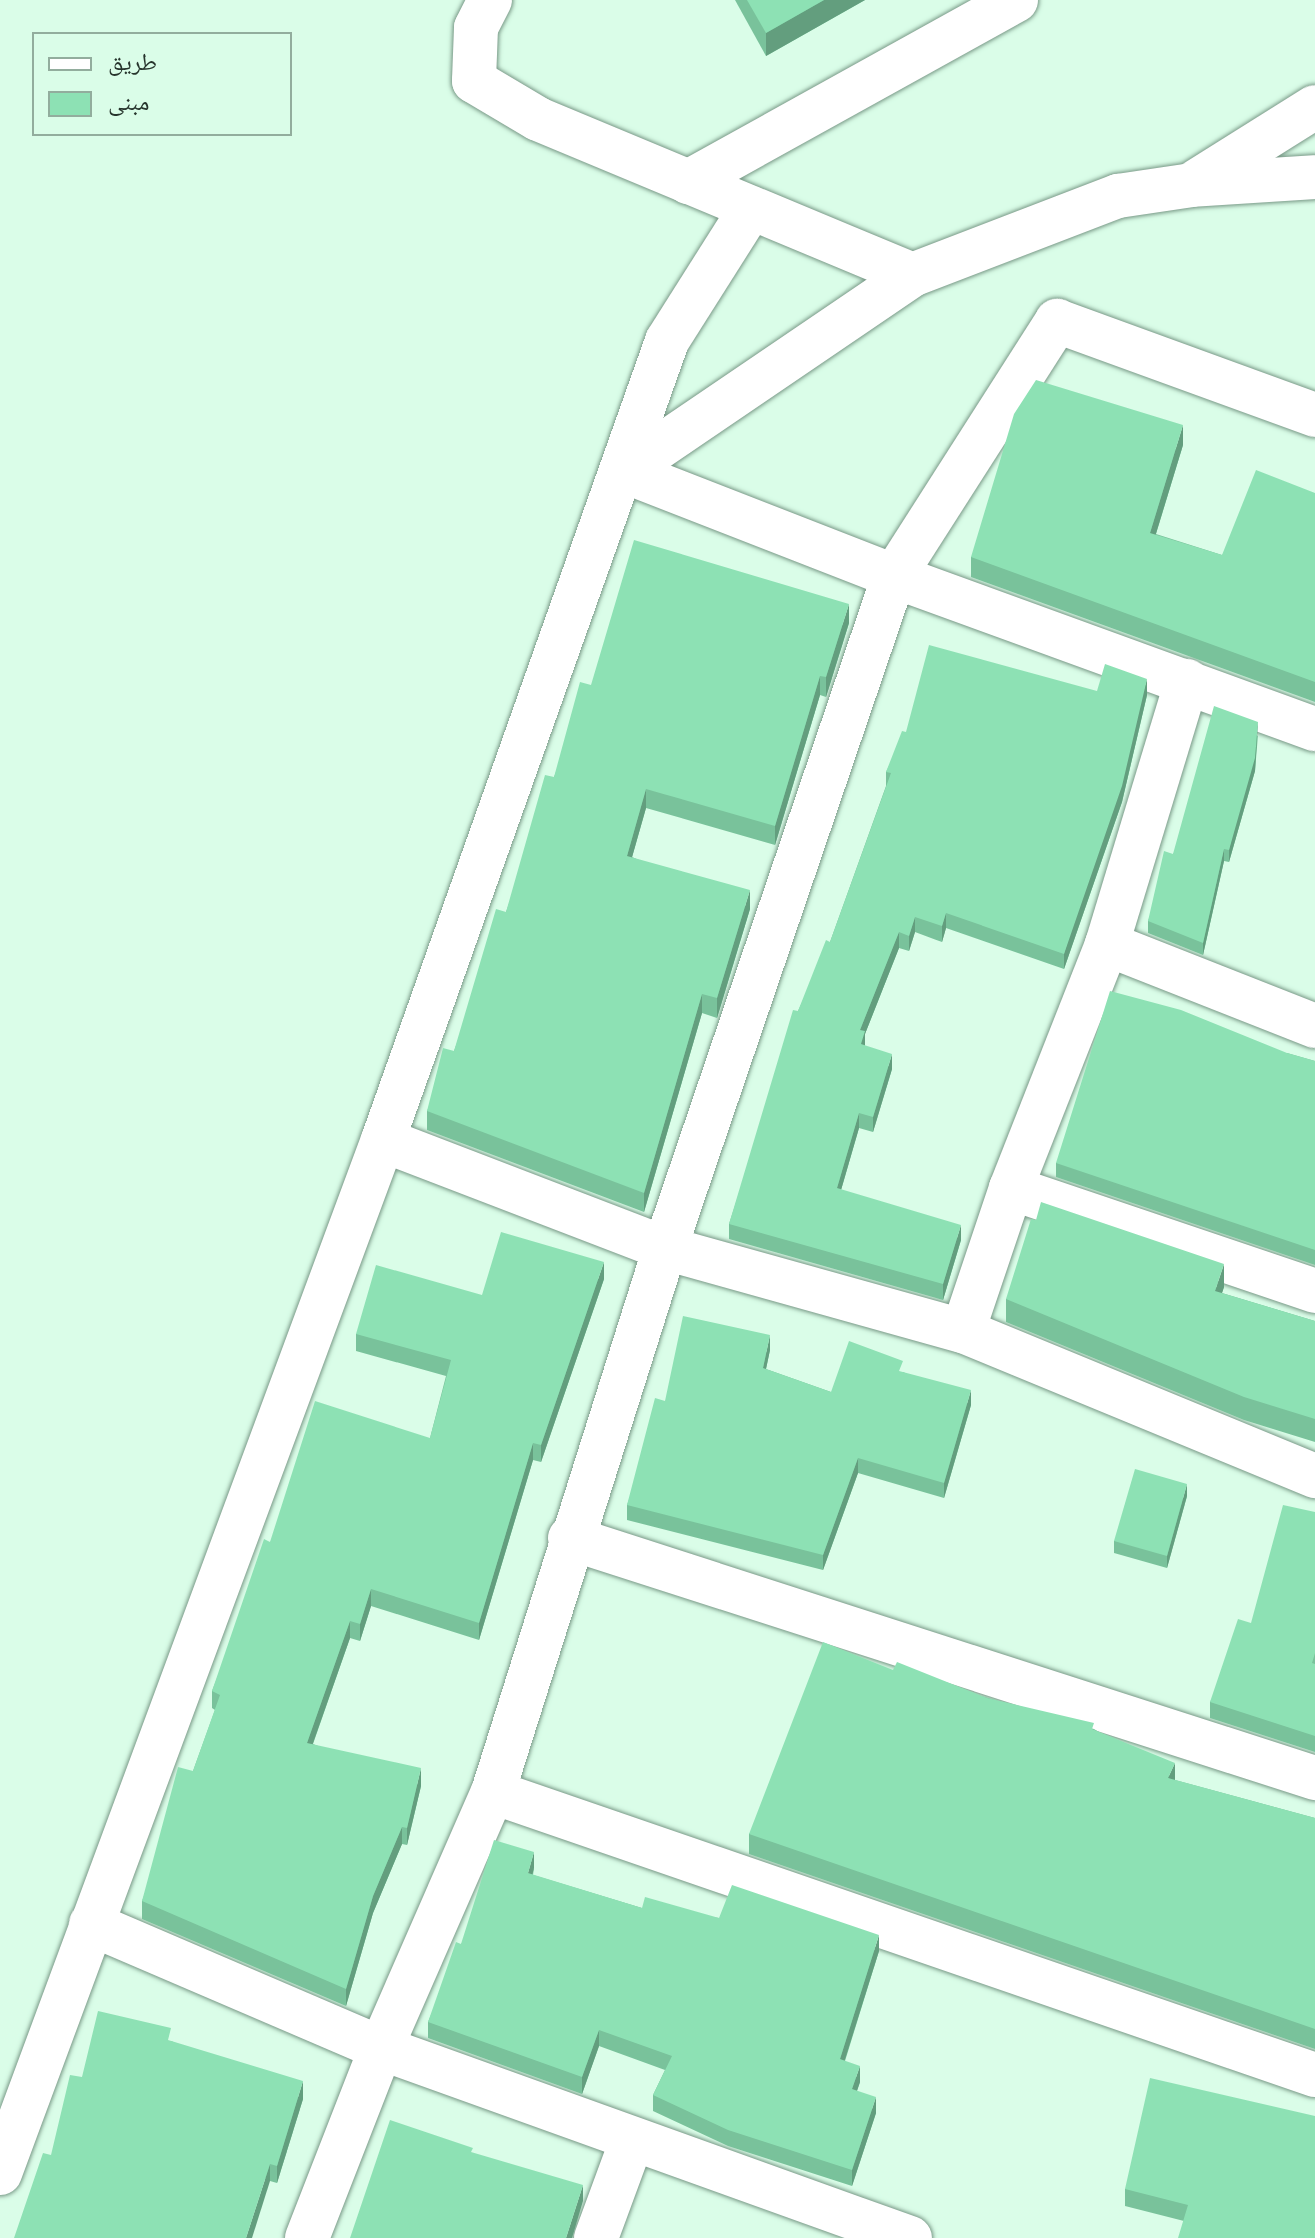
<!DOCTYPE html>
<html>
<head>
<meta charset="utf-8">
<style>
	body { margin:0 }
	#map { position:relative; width:1315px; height:2238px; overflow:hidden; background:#dafde8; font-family:"Playfair Display","Noto Naskh Arabic",serif }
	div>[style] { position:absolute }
	.roads { filter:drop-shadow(0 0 2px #799987) drop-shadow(0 0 2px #799987) }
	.minor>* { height:44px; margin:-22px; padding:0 22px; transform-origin:22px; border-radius:22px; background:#fff }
	.wall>* { inset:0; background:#79c29b }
	.shaded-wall>* { inset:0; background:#639e7e }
	.building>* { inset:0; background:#8de1b4 }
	span { translate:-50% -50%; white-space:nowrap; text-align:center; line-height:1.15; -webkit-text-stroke:7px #dafde8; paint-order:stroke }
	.legend { position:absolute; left:32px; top:32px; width:260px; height:104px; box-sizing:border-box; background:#dafde8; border:2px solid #92ad9d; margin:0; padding:10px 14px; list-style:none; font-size:24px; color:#27352d }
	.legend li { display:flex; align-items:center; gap:16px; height:40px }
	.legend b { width:40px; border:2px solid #92ad9d }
</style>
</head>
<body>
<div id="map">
	<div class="roads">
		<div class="minor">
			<div style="left:490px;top:0;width:31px;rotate:117deg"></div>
			<div style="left:476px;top:28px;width:53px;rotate:92.2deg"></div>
			<div style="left:474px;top:81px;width:74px;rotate:30.7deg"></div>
			<div style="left:538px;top:119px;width:405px;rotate:22.6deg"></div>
			<div style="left:1197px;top:181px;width:139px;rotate:-32.1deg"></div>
			<div style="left:688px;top:182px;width:375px;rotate:-29deg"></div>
			<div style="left:624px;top:471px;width:348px;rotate:-34.2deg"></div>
			<div style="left:912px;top:275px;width:221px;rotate:-21deg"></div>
			<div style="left:1118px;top:196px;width:75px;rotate:-8.5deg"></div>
			<div style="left:1192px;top:185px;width:123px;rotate:-3.7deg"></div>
			<div style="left:624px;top:471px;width:290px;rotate:21.3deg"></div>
			<div style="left:894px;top:576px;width:448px;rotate:20deg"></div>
			<div style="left:1107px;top:944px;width:224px;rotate:21.5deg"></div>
			<div style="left:383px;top:1140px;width:302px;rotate:21deg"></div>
			<div style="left:665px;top:1248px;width:309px;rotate:15.6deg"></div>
			<div style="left:963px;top:1331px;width:381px;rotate:22.4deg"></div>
			<div style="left:1011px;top:1188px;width:321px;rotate:18.7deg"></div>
			<div style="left:963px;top:1331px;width:151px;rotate:-71.4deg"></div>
			<div style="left:1011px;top:1188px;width:262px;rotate:-68.5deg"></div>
			<div style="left:1107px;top:944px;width:275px;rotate:-73.1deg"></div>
			<div style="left:570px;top:1538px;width:783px;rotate:17.86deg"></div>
			<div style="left:493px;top:1792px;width:869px;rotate:19deg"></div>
			<div style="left:91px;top:1924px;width:315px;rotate:23.2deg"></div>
			<div style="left:381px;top:2048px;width:562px;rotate:19.76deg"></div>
			<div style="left:0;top:2173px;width:1102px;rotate:-69.66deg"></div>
			<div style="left:383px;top:1140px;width:848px;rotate:-70.43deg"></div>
			<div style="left:667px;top:341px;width:157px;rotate:-57.7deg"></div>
			<div style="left:307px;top:2238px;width:204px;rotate:-68.7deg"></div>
			<div style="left:381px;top:2048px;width:279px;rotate:-66.4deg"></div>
			<div style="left:493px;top:1792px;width:571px;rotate:-72.45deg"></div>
			<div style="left:665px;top:1248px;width:710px;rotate:-71.18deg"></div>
			<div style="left:894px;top:576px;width:303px;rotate:-57.4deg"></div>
			<div style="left:1057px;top:321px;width:275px;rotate:20deg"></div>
			<div style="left:596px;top:2238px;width:104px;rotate:-69.8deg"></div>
		</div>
	</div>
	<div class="wall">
		<div style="clip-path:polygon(735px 0,865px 0,766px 56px)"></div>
		<div style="clip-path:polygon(1183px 445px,1156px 534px,1222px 555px,1315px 493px,1315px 702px,971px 577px,971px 557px)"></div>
		<div style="clip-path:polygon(849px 623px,826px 697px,820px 695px,775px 845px,646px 808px,632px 857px,750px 909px,717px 1018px,702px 1013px,644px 1212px,427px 1130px,427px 1111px,454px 1051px,506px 912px,554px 777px,591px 685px)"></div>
		<div style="clip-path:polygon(1097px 691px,1147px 695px,1122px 802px,1064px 969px,946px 928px,942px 942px,915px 932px,909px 951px,899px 948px,865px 1034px,865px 1046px,892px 1069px,873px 1132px,859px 1128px,841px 1190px,961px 1240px,943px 1300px,729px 1239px,729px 1224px,798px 1011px,830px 942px,886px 786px,886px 772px,906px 732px)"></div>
		<div style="clip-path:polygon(1258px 735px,1255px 771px,1229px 862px,1224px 861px,1203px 955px,1148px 933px,1148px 921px,1173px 854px)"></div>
		<div style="clip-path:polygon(1287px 1053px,1315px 1061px,1315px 1265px,1056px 1177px,1056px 1163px)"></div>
		<div style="clip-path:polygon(604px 1279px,541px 1462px,533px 1460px,479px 1640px,371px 1606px,360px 1641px,350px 1638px,313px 1744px,421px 1786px,407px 1845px,402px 1844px,373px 1913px,346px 2006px,142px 1919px,142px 1901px,193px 1771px,215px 1710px,212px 1708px,212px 1691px,270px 1542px,430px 1438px,446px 1376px,356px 1351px,356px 1334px,482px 1295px)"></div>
		<div style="clip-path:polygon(1224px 1287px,1222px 1293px,1315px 1321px,1315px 1442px,1244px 1420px,1006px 1322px,1006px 1299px)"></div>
		<div style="clip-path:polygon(770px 1350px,766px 1369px,831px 1392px,903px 1372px,971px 1405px,944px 1498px,858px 1473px,823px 1570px,627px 1520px,627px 1505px,665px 1401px)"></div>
		<div style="clip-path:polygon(1187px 1496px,1167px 1568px,1114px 1553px,1114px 1541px)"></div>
		<div style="clip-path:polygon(1315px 1512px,1315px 1752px,1210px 1718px,1210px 1702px)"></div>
		<div style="clip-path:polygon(893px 1670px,1094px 1729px,1175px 1780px,1315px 1818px,1315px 2049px,749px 1854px,749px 1834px)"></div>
		<div style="clip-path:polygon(534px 1868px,533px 1875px,642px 1908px,719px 1918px,879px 1951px,845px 2061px,860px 2082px,857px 2091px,876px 2113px,852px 2186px,728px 2146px,653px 2111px,653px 2095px,665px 2070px,599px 2046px,582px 2094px,428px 2038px,428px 2022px,461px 1944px)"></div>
		<div style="clip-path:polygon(171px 2041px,303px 2099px,277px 2183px,270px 2181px,82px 2077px)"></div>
		<div style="clip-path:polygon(1315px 2116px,1184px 2221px,1125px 2206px,1125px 2189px)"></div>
	</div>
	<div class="shaded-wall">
		<div style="clip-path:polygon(824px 0,865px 0,766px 56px,766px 33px)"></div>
		<div style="clip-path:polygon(1183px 425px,1183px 445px,1150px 553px,1150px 533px)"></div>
		<div style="clip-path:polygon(849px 604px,849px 623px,826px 697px,826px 677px)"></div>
		<div style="clip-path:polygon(820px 676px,820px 695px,775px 845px,775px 826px)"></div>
		<div style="clip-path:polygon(1147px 679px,1147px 695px,1122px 802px,1064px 969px,1064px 954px)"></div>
		<div style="clip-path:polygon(1258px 722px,1255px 771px,1229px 862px,1229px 850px)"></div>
		<div style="clip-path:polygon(646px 789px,646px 808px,627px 875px,627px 856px)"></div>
		<div style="clip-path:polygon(1224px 849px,1224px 861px,1203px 955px,1203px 943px)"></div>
		<div style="clip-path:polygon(750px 890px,750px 909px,717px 1018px,717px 998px)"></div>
		<div style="clip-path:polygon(946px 913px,946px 928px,942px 942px,942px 926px)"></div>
		<div style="clip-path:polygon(915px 917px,915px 932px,909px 951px,909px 936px)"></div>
		<div style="clip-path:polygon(899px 932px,899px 948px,865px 1034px,865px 1047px,861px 1060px,860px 1030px)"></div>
		<div style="clip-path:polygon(702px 994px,702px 1013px,644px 1212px,644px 1193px)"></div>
		<div style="clip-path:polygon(892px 1054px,892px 1069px,873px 1132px,873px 1117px)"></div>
		<div style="clip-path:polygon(859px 1113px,859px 1128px,837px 1204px,837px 1188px)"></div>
		<div style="clip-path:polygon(961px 1225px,961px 1240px,943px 1300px,943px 1284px)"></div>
		<div style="clip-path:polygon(604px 1262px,604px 1279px,541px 1462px,541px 1445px)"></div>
		<div style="clip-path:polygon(1224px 1264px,1224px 1287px,1215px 1314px,1215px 1291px)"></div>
		<div style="clip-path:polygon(770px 1335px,770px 1350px,763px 1383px,763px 1368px)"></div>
		<div style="clip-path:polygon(971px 1390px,971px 1405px,944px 1498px,944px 1483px)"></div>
		<div style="clip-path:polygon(533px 1443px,533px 1460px,479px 1640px,479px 1623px)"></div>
		<div style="clip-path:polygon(858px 1458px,858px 1473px,823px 1570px,823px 1555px)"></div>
		<div style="clip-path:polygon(1187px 1484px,1187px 1496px,1167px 1568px,1167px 1556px)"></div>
		<div style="clip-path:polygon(371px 1589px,371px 1606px,360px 1641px,360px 1624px)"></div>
		<div style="clip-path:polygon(350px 1621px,350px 1638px,307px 1760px,307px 1743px)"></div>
		<div style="clip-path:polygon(1175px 1763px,1175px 1782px,1168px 1778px)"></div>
		<div style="clip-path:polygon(421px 1768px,421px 1786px,407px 1845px,407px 1828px)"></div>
		<div style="clip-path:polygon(402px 1827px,402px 1844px,373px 1913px,346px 2006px,346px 1989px,373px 1896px)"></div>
		<div style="clip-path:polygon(534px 1852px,534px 1868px,528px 1890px,528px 1873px)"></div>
		<div style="clip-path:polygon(879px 1935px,879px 1951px,840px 2075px,840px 2059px)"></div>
		<div style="clip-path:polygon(599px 2030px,599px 2046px,582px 2094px,582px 2077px)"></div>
		<div style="clip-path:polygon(860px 2066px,860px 2082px,852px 2105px,852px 2089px)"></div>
		<div style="clip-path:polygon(303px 2081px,303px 2099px,277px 2183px,277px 2166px)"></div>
		<div style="clip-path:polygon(876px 2097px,876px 2113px,852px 2186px,852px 2170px)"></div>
		<div style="clip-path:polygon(270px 2164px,270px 2181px,252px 2238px,246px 2238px)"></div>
		<div style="clip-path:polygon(583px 2185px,583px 2201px,572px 2238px,566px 2238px)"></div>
	</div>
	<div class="building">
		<div style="clip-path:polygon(747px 0,824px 0,766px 33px)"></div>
		<div style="clip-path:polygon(1036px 380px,1183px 425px,1150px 533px,1222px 555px,1256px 470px,1315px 493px,1315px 682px,971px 557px,1014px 414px)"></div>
		<div style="clip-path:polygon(634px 540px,849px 604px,826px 677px,820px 676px,775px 826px,646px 789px,627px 856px,750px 890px,717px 998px,702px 994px,644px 1193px,427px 1111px,443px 1048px,454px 1051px,496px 909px,506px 912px,545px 775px,554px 777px,580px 682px,591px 685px)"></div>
		<div style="clip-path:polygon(929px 645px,1097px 691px,1105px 664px,1147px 679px,1122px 786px,1064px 954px,946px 913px,942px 926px,915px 917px,909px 936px,899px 932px,860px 1030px,865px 1031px,861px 1044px,892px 1054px,873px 1117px,859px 1113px,837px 1188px,961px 1225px,943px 1284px,729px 1224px,793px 1010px,798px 1011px,826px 940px,830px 942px,891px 773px,886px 772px,902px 731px,906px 732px)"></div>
		<div style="clip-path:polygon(1214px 706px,1258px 722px,1255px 758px,1229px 850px,1224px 849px,1203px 943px,1148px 921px,1164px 851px,1173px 854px)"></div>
		<div style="clip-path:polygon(1110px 991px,1181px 1010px,1287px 1053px,1315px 1061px,1315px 1250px,1056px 1163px)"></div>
		<div style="clip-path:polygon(1041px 1202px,1224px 1264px,1215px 1291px,1315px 1321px,1315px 1419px,1244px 1397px,1006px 1299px,1031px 1219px,1036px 1220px)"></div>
		<div style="clip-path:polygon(501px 1232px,604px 1262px,541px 1445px,533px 1443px,479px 1623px,371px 1589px,360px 1624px,350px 1621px,307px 1743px,421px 1768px,407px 1828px,402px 1827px,373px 1896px,346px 1989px,142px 1901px,178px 1767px,193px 1771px,220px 1695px,212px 1691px,264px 1539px,270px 1542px,315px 1401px,430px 1438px,451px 1360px,356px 1334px,376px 1265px,482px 1295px)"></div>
		<div style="clip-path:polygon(683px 1316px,770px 1335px,763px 1368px,831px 1392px,849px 1341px,903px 1361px,899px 1371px,971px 1390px,944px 1483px,858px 1458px,823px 1555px,627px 1505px,655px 1398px,665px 1401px)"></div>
		<div style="clip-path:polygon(1135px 1469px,1187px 1484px,1167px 1556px,1114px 1541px)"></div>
		<div style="clip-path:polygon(1283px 1505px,1315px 1512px,1315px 1653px,1312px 1663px,1315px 1664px,1315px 1736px,1210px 1702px,1238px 1619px,1251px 1623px)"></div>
		<div style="clip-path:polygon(823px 1642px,893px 1670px,897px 1662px,987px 1698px,1094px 1723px,1092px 1729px,1175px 1763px,1168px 1778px,1315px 1818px,1315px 2029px,749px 1834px)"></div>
		<div style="clip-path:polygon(494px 1840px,534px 1852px,528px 1873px,642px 1908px,645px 1897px,719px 1918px,732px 1885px,879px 1935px,840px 2059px,860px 2066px,852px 2089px,876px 2097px,852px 2170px,728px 2130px,653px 2095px,672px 2056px,599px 2030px,582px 2077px,428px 2022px,456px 1942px,461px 1944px)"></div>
		<div style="clip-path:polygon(98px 2011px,171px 2028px,168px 2040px,303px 2081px,277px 2166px,270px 2164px,246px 2238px,14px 2238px,43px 2153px,51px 2155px,70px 2075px,82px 2077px)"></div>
		<div style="clip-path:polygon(1150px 2078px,1315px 2116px,1315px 2238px,1178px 2238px,1188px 2205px,1125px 2189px)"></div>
		<div style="clip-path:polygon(390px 2120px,473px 2148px,471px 2152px,583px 2185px,566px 2238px,350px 2238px)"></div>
	</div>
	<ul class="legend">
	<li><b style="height:10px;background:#fff"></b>طريق</li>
	<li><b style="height:22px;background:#8de1b4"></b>مبنى</li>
	</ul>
</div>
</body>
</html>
